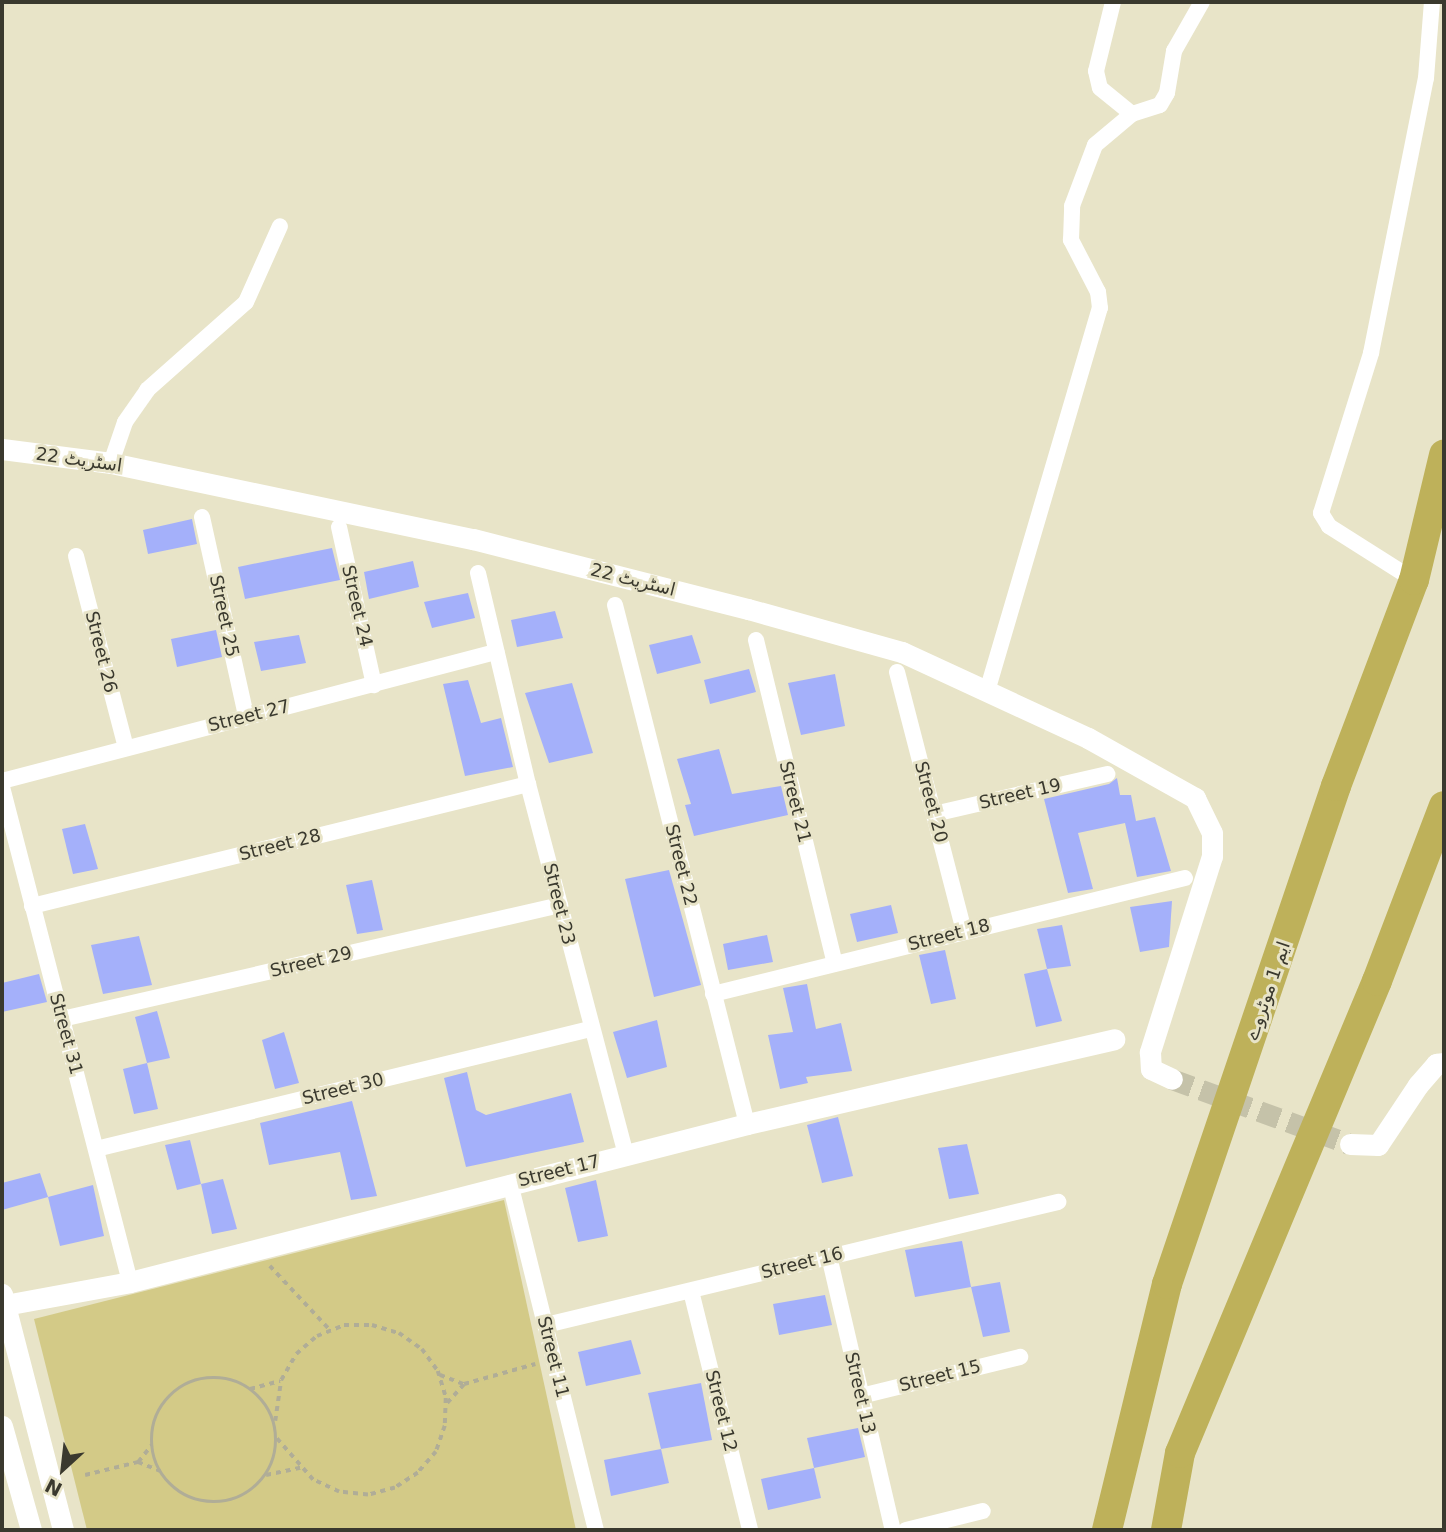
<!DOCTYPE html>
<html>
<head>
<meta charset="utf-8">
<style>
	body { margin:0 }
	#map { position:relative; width:1446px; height:1532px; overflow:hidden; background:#e8e4c8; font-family:"DejaVu Sans",Vazirmatn,sans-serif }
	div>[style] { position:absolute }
	.green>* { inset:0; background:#d3ca87 }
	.building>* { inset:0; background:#a4b0fa }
	.tertiary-tunnel>* { height:21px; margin-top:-10.5px; transform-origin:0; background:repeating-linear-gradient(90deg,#c5c2a9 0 21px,transparent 0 31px) }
	.path>* { height:3.5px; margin-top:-1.75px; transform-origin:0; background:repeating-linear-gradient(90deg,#b0ad97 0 5px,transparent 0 10px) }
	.path>.ring { margin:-1.75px; padding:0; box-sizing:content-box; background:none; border:3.5px solid #b0ad97; border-radius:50% }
	.minor>* { height:16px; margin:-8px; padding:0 8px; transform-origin:8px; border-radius:8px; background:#fff }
	.tertiary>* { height:21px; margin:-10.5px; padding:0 10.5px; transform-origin:10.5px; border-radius:10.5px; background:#fff }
	.motorway>* { height:30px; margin:-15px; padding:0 15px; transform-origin:15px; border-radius:15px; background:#beb15a }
	span { translate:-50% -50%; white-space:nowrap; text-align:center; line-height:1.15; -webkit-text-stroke:6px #e8e4c8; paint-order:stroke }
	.street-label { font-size:18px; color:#3a392e }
	.frame { position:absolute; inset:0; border:4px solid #3a392e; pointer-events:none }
	.north { position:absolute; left:28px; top:1434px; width:70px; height:70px; -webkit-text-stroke:5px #e8e4c8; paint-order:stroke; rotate:207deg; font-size:19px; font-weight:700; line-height:28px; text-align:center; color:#3a392e }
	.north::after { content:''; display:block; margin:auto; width:24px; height:32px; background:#3a392e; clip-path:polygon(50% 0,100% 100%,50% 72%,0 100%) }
</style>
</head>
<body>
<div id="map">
	<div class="green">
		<div style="clip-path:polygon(504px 1200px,576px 1530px,87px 1530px,34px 1319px)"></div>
	</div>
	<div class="building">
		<div style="clip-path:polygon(192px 519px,197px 544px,148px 554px,143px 530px)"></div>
		<div style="clip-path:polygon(332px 548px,340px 580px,245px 599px,238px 567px)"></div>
		<div style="clip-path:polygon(413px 561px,419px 587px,369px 599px,364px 572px)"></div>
		<div style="clip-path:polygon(468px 593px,475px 618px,432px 628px,424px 602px)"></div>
		<div style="clip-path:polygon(555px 611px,563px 638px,517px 647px,511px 620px)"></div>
		<div style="clip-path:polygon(216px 630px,222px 657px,177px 667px,171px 639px)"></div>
		<div style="clip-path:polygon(299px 635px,306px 663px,261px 671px,254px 642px)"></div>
		<div style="clip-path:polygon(692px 635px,701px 663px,657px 674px,649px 645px)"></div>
		<div style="clip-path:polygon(749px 669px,756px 692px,710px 704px,704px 680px)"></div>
		<div style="clip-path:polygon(835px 674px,845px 726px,801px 735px,788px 683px)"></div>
		<div style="clip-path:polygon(468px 680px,481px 723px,501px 718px,513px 767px,465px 776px,443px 684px)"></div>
		<div style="clip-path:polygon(572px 683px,593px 753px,549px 763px,525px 693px)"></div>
		<div style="clip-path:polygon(719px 749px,732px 794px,781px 786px,788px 815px,694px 836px,685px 805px,691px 804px,677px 759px)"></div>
		<div style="clip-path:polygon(1117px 778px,1120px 795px,1131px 795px,1136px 821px,1155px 817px,1171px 871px,1137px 877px,1125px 823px,1078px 833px,1093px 889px,1068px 893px,1044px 799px,1109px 784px)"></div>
		<div style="clip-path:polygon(85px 824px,98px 869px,73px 874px,62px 829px)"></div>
		<div style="clip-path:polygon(669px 870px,701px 985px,654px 997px,625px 879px)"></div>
		<div style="clip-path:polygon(372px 880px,383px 930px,357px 934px,346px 885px)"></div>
		<div style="clip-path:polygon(1172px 901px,1169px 947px,1140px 952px,1130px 907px)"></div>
		<div style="clip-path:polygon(891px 905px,898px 933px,857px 942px,850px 914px)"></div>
		<div style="clip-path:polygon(1062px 925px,1071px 966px,1047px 969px,1037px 929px)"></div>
		<div style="clip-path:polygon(767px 935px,773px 962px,728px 970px,723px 944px)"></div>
		<div style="clip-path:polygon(139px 936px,152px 985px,103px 994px,91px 945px)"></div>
		<div style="clip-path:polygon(945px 950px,956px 999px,931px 1004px,919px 955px)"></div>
		<div style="clip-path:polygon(1047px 969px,1062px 1021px,1036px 1027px,1024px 974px)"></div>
		<div style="clip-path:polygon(39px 974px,47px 1002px,2px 1012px,2px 983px)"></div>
		<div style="clip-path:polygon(807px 984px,816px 1029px,841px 1023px,852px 1071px,806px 1077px,808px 1083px,780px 1089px,768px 1035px,793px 1032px,783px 988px)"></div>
		<div style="clip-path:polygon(157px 1011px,170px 1058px,147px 1063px,135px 1017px)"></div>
		<div style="clip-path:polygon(657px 1020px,667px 1067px,627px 1078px,613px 1032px)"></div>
		<div style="clip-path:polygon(284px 1032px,299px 1083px,275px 1089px,262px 1040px)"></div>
		<div style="clip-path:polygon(147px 1063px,158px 1109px,134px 1114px,123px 1069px)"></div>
		<div style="clip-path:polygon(467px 1072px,476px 1110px,486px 1115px,571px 1093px,584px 1142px,466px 1167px,444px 1078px)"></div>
		<div style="clip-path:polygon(352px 1101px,377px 1196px,351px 1200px,340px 1152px,269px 1165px,260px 1123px)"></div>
		<div style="clip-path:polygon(838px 1117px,853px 1176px,822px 1183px,807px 1125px)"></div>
		<div style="clip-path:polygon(190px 1140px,201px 1184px,177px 1190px,165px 1145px)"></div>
		<div style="clip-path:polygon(967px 1144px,979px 1194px,949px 1199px,938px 1148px)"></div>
		<div style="clip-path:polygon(40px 1173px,48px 1197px,2px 1210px,2px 1183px)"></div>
		<div style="clip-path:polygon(223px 1179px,237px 1229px,212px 1234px,201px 1184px)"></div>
		<div style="clip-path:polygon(596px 1180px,608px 1236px,578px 1242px,565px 1188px)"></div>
		<div style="clip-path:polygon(93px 1185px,104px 1236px,60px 1246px,48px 1197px)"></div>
		<div style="clip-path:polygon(962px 1241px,971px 1287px,915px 1297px,905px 1250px)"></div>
		<div style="clip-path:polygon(1000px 1282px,1010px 1332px,983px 1337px,971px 1287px)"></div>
		<div style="clip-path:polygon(825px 1295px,832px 1325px,779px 1335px,773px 1304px)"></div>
		<div style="clip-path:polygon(631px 1340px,641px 1374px,586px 1386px,578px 1352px)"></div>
		<div style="clip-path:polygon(701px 1383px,712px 1440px,661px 1449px,648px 1393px)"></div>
		<div style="clip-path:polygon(858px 1428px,865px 1457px,814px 1468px,807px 1438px)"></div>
		<div style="clip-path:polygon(661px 1449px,669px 1483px,611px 1496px,604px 1460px)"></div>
		<div style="clip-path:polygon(814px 1468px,821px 1498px,768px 1510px,761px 1479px)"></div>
	</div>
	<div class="tertiary-tunnel">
		<div style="left:1172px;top:1079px;width:189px;rotate:20.1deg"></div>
	</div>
	<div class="path">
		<div style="left:270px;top:1266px;width:89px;rotate:46.8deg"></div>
		<div style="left:440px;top:1375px;width:26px;rotate:21deg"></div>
		<div class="ring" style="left:152px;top:1378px;width:120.5px;height:120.5px"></div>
		<div style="left:250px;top:1389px;width:31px;rotate:-15deg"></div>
		<div style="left:447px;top:1403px;width:25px;rotate:-48deg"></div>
		<div style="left:464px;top:1384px;width:74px;rotate:-15.7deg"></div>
		<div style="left:275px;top:1421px;width:41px;rotate:-81.7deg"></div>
		<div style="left:281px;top:1380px;width:30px;rotate:-60deg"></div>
		<div style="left:296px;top:1354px;width:28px;rotate:-41deg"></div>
		<div style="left:317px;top:1336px;width:29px;rotate:-22deg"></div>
		<div style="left:344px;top:1325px;width:28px"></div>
		<div style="left:372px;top:1325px;width:28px;rotate:17deg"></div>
		<div style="left:399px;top:1333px;width:28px;rotate:35deg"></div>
		<div style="left:422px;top:1349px;width:27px;rotate:54deg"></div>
		<div style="left:438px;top:1371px;width:28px;rotate:73deg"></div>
		<div style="left:446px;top:1398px;width:28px;rotate:92deg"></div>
		<div style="left:445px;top:1426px;width:28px;rotate:109deg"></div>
		<div style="left:436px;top:1452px;width:28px;rotate:131deg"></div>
		<div style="left:418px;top:1473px;width:27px;rotate:147deg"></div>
		<div style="left:395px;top:1488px;width:28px;rotate:165deg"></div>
		<div style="left:368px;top:1495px;width:29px;rotate:-174deg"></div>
		<div style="left:339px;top:1492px;width:29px;rotate:-155deg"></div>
		<div style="left:313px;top:1480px;width:55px;rotate:-131.3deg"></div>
		<div style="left:138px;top:1462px;width:22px;rotate:-51deg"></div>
		<div style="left:85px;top:1475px;width:55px;rotate:-13.8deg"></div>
		<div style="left:138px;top:1462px;width:24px;rotate:22deg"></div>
		<div style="left:266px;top:1475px;width:35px;rotate:-12deg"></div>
	</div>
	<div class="minor">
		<div style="left:1113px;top:2px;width:71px;rotate:103.8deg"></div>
		<div style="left:1096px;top:71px;width:17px;rotate:77deg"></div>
		<div style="left:1100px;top:88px;width:41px;rotate:39.1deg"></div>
		<div style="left:111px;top:463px;width:43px;rotate:-71.1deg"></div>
		<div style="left:125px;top:422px;width:39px;rotate:-55deg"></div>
		<div style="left:147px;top:390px;width:132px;rotate:-41.6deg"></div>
		<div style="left:246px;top:302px;width:83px;rotate:-65.9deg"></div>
		<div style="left:202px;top:517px;width:204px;rotate:77.5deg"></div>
		<div style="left:339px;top:527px;width:162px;rotate:77.5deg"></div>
		<div style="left:76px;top:556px;width:198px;rotate:75.4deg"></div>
		<div style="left:478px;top:573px;width:217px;rotate:76.7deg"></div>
		<div style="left:528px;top:784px;width:383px;rotate:75.2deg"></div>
		<div style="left:1414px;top:580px;width:101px;rotate:-147.6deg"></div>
		<div style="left:1329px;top:526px;width:15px;rotate:-122deg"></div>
		<div style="left:1321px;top:513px;width:168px;rotate:-72.6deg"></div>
		<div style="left:1371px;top:353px;width:280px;rotate:-78.7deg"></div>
		<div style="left:1426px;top:78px;width:76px;rotate:-85.5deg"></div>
		<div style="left:615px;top:605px;width:536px;rotate:75.73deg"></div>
		<div style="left:756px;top:640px;width:333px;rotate:76.3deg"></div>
		<div style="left:897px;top:672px;width:268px;rotate:75.5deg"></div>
		<div style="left:988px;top:688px;width:396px;rotate:-73.6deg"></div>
		<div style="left:1100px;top:308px;width:16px;rotate:-97deg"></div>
		<div style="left:1098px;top:292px;width:59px;rotate:-117.4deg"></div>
		<div style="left:1071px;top:240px;width:34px;rotate:-88deg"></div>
		<div style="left:1072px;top:206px;width:65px;rotate:-69.3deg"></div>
		<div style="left:1095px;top:145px;width:48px;rotate:-40deg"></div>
		<div style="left:1132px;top:114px;width:29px;rotate:-18deg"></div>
		<div style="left:1160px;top:105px;width:14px;rotate:-60deg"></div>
		<div style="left:1167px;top:93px;width:43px;rotate:-80.5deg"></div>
		<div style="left:1174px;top:51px;width:56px;rotate:-60.3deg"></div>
		<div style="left:2px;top:781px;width:511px;rotate:-14.64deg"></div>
		<div style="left:2px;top:787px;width:511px;rotate:75.5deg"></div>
		<div style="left:934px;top:814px;width:178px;rotate:-13deg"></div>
		<div style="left:32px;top:906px;width:511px;rotate:-13.82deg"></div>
		<div style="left:713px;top:994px;width:486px;rotate:-13.8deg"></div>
		<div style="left:62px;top:1019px;width:511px;rotate:-12.89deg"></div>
		<div style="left:96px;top:1149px;width:508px;rotate:-13.65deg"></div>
		<div style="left:510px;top:1183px;width:357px;rotate:76.1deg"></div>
		<div style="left:829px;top:1256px;width:281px;rotate:76.9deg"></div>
		<div style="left:691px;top:1291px;width:246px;rotate:76.1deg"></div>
		<div style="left:546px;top:1325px;width:527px;rotate:-13.51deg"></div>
		<div style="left:861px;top:1396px;width:164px;rotate:-13.8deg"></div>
		<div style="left:906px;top:1530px;width:79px;rotate:-13.9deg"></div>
	</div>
	<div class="tertiary">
		<div style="left:2px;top:449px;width:110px;rotate:7.3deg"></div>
		<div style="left:111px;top:463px;width:370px;rotate:11.9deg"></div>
		<div style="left:473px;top:539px;width:284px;rotate:14.3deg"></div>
		<div style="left:748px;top:609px;width:160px;rotate:15.6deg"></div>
		<div style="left:902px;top:652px;width:205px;rotate:24.8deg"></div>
		<div style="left:1088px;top:738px;width:123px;rotate:29.3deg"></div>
		<div style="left:1195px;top:798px;width:39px;rotate:64deg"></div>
		<div style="left:1212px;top:833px;width:23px;rotate:90deg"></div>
		<div style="left:1212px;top:856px;width:206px;rotate:107.6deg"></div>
		<div style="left:1150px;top:1052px;width:17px;rotate:87deg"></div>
		<div style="left:1151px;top:1069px;width:23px;rotate:25deg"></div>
		<div style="left:1350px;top:1144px;width:28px;rotate:2deg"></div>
		<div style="left:1378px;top:1145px;width:72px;rotate:-56.3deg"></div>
		<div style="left:1418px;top:1085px;width:28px;rotate:-49deg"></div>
		<div style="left:1436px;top:1064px;width:8px;rotate:-7deg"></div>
		<div style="left:2px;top:1294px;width:244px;rotate:75.5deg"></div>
		<div style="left:5px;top:1305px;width:127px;rotate:-10.4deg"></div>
		<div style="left:130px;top:1282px;width:637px;rotate:-14.36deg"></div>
		<div style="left:747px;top:1124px;width:377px;rotate:-13deg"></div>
		<div style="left:2px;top:1426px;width:108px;rotate:74.4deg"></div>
	</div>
	<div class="motorway">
		<div style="left:1107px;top:1530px;width:253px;rotate:-76.3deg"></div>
		<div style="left:1167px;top:1284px;width:526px;rotate:-71.25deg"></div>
		<div style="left:1336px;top:786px;width:220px;rotate:-69.3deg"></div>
		<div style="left:1414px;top:580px;width:129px;rotate:-76.5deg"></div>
		<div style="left:1166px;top:1530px;width:78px;rotate:-79.7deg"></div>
		<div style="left:1180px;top:1453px;width:511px;rotate:-67.35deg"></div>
		<div style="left:1377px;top:981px;width:187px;rotate:-69.1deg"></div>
	</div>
	<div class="street-label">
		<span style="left:79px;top:460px;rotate:8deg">اسٹریٹ 22</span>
		<span style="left:633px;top:580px;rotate:14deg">اسٹریٹ 22</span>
		<span style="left:357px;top:606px;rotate:77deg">Street 24</span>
		<span style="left:224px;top:616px;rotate:78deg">Street 25</span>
		<span style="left:101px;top:652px;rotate:76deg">Street 26</span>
		<span style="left:249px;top:716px;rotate:-14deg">Street 27</span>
		<span style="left:1020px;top:794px;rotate:-13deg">Street 19</span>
		<span style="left:795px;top:802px;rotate:76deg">Street 21</span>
		<span style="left:931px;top:802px;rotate:75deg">Street 20</span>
		<span style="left:280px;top:845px;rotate:-14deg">Street 28</span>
		<span style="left:681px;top:865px;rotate:76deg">Street 22</span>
		<span style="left:559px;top:904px;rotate:76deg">Street 23</span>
		<span style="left:949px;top:935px;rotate:-14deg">Street 18</span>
		<span style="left:311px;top:962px;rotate:-13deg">Street 29</span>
		<span style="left:1268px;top:991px;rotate:-71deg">ایم 1 موٹروے</span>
		<span style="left:66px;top:1034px;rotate:75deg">Street 31</span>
		<span style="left:343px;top:1089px;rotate:-14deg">Street 30</span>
		<span style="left:559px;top:1171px;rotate:-14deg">Street 17</span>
		<span style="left:802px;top:1263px;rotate:-14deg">Street 16</span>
		<span style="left:553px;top:1357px;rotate:76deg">Street 11</span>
		<span style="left:940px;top:1376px;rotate:-14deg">Street 15</span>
		<span style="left:860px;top:1393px;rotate:77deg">Street 13</span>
		<span style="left:721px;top:1411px;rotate:76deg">Street 12</span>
	</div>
	<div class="frame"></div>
	<div class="north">N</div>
</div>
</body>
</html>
